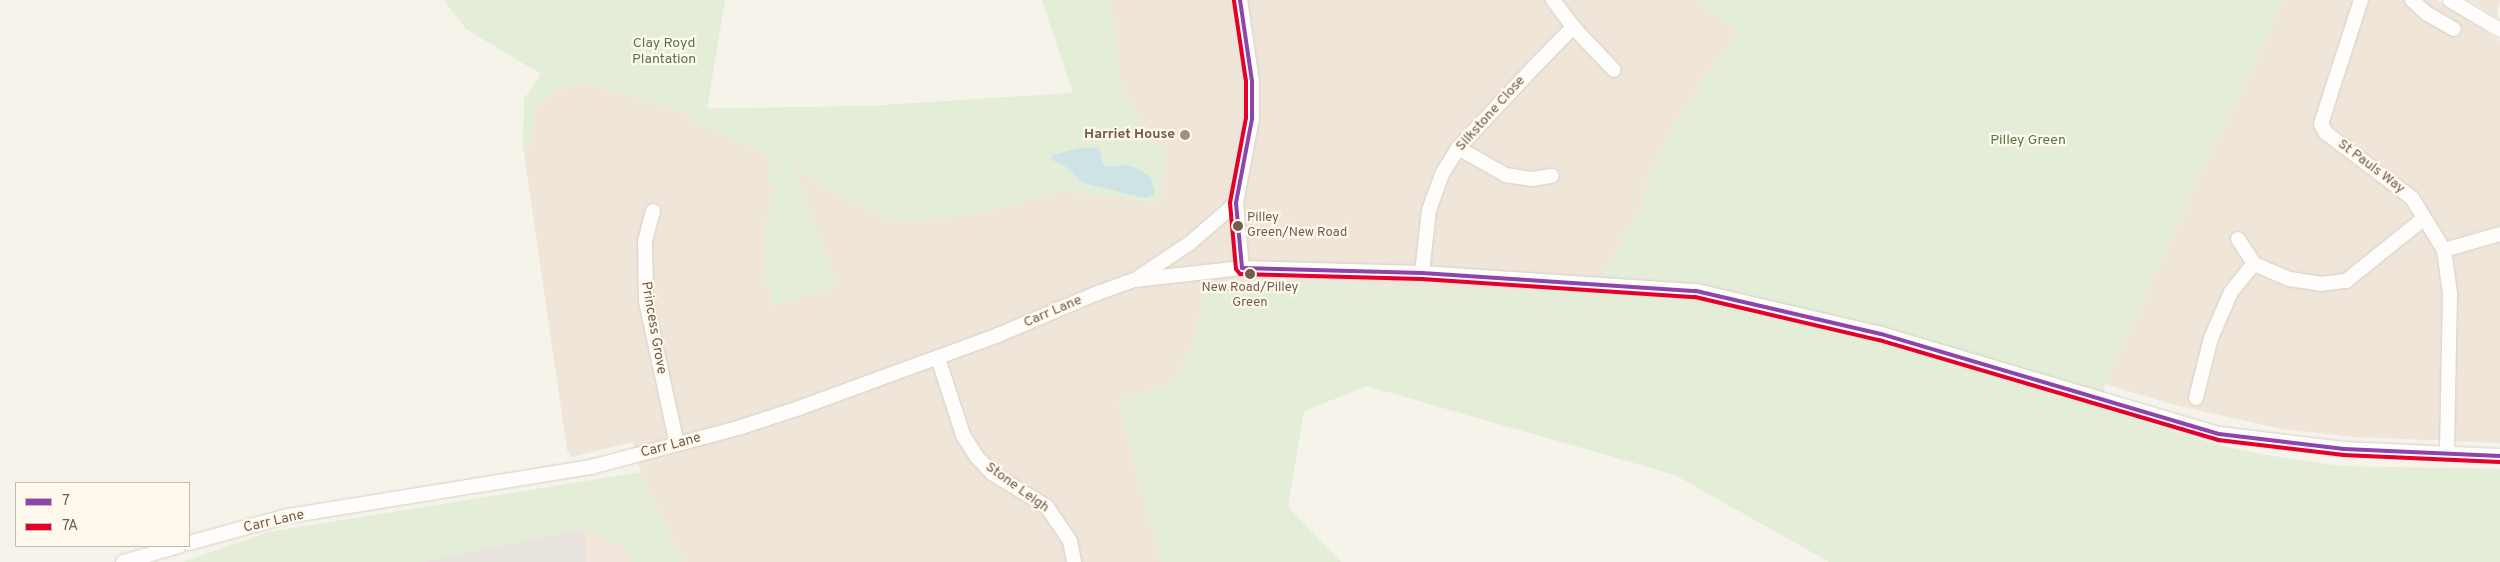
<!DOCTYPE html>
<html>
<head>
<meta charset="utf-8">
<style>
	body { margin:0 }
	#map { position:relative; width:2500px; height:562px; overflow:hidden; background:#f6f3eb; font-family:Overpass,sans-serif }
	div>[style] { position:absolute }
	.residential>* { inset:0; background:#efe6d9 }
	.commercial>* { inset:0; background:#f3e6dd }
	.industrial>* { inset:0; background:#e8e3dc }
	.green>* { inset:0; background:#e3edd7 }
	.water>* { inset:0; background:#cee3e5 }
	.roads { filter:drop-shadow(0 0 1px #d5d0ca) drop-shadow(0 0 1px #d5d0ca) }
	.minor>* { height:14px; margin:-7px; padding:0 7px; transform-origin:7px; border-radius:7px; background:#fefdfc }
	.bus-1>* { height:4px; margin:-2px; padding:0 2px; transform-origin:2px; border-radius:2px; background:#8e44ad }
	.bus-2>* { height:4px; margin:-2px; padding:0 2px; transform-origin:2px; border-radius:2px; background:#e4002b }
	.dots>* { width:14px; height:14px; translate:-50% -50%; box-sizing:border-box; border:2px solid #fef8ed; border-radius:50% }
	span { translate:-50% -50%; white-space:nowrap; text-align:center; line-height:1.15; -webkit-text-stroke:4.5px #fef8ed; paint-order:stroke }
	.bus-label { font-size:13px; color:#735c4d }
	.left { translate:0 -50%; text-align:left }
	.park-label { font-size:14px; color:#537846 }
	.street-label { font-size:14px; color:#735c4d }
	.poi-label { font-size:14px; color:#735c4d; font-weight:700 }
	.right { translate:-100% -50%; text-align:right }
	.legend { position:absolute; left:15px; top:482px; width:175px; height:65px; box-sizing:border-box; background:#fef8ed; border:1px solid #c6baad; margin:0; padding:6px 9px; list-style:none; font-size:15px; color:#735c4d }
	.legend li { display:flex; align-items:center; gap:10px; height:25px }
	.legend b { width:25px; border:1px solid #c6baad }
</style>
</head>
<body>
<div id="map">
	<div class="residential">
		<div style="clip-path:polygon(1042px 0,1698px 0,1741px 32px,1704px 77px,1670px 134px,1649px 177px,1642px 206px,1606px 270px,1599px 293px,1262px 281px,1207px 284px,1192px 344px,1172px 383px,1118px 401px,1162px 562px,682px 562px,641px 472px,633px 442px,571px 457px,567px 450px,523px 146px,531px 144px,535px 106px,556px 91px,588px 83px,691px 114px,692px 109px,870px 106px,1073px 93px)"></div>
		<div style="clip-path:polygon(2284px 0,2437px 0,2500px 41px,2500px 443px,2354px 437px,2281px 429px,2171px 404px,2105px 384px,2202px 170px)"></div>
		<div style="clip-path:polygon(2469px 0,2500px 0,2497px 18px)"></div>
	</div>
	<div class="commercial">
		<div style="clip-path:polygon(584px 529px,624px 548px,631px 562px,422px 562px)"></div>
	</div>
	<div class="industrial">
		<div style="clip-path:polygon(584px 529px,587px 562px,422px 562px)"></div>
	</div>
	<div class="green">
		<div style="clip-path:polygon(444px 0,725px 0,707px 109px,870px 106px,1073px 93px,1042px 0,1110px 0,1124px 100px,1136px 105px,1141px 142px,1166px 146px,1162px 200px,1152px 202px,1061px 191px,969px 216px,891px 220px,842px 198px,793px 167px,838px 286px,771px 306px,770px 282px,764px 281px,764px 226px,774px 187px,768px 180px,769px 156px,691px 120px,691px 114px,588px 83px,556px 91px,535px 106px,531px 144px,523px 146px,524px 99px,541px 74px,466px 29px)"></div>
		<div style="clip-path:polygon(1698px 0,2284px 0,2202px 170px,2105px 384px,2101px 408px,2218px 445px,2265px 455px,2341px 466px,2500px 469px,2500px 562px,1829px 562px,1675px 475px,1367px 386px,1304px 411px,1288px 507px,1341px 562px,1162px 562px,1118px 401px,1172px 383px,1192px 344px,1207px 284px,1262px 281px,1599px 293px,1606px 270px,1642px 206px,1649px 177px,1670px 134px,1704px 77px,1740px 33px)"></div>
		<div style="clip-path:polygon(641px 472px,682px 562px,631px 562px,624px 548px,584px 529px,422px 562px,183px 562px,268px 532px)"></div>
	</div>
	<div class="water">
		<div style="clip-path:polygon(1080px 148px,1099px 148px,1103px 165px,1107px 167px,1125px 165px,1138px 169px,1150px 177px,1155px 190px,1154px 195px,1145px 198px,1083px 183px,1065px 166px,1052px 160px,1053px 155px)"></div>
	</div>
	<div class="roads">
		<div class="minor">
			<div style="left:1240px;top:0;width:82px;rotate:81.6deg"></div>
			<div style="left:1252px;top:81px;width:38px;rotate:90deg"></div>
			<div style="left:1252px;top:119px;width:86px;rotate:100.8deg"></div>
			<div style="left:1236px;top:203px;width:65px;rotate:84.7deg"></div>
			<div style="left:1553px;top:0;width:34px;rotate:53deg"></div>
			<div style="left:2361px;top:0;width:130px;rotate:107.9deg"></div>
			<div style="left:2321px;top:124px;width:10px;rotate:61deg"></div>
			<div style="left:2326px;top:133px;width:108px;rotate:37.1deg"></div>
			<div style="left:2412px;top:198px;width:61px;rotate:58.4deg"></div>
			<div style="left:2444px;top:250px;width:43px;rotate:82.1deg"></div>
			<div style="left:2450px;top:293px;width:161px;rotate:91.1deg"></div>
			<div style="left:2412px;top:0;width:19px;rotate:43deg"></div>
			<div style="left:2426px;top:13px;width:32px;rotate:30deg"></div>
			<div style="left:2450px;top:0;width:58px;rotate:31deg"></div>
			<div style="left:1458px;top:148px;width:55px;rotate:29.4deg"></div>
			<div style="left:1506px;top:175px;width:26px;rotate:9deg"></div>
			<div style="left:1532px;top:179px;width:20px;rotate:-9deg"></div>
			<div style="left:653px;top:211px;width:31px;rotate:105deg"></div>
			<div style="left:645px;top:241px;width:60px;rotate:89deg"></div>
			<div style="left:646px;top:301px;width:146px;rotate:77.8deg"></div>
			<div style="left:2238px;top:239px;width:30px;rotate:57deg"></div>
			<div style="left:2254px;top:264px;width:39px;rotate:23deg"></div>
			<div style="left:2290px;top:279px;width:30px;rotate:9deg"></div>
			<div style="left:2320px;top:284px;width:26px;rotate:-7deg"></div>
			<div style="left:2346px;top:281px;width:99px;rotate:-38.8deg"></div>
			<div style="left:2444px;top:250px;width:58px;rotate:-15.9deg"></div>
			<div style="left:1422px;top:273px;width:63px;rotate:-83.7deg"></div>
			<div style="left:1429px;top:210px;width:38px;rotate:-70deg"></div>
			<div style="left:1442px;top:174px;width:31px;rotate:-58deg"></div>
			<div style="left:1458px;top:148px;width:111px;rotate:-46.8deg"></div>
			<div style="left:1534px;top:67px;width:56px;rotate:-45.7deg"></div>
			<div style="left:1573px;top:27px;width:59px;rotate:46.4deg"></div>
			<div style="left:1139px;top:277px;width:61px;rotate:-33.7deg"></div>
			<div style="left:1190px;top:243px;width:61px;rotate:-41deg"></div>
			<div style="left:938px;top:358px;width:81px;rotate:72deg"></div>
			<div style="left:963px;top:435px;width:26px;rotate:58deg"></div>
			<div style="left:977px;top:457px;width:22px;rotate:47deg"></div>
			<div style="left:992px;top:473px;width:65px;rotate:31.7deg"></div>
			<div style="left:1047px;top:507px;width:41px;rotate:55.9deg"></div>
			<div style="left:1070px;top:541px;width:21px;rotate:79deg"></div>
			<div style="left:2196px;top:398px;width:62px;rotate:-76deg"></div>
			<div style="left:2211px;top:338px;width:50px;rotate:-66.5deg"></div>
			<div style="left:2231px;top:292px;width:36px;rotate:-51deg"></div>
			<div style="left:189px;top:543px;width:103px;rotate:-15.3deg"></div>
			<div style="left:288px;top:516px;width:307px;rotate:-9.2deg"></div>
			<div style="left:591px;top:467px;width:155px;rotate:-14.9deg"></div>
			<div style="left:741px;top:427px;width:61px;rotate:-18.1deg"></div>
			<div style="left:799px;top:408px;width:212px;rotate:-20.1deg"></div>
			<div style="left:998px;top:335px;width:105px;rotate:-22.9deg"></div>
			<div style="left:1095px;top:294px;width:41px;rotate:-19.7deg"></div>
			<div style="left:1134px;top:280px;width:109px;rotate:-6.3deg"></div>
			<div style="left:1242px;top:268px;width:180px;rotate:1.6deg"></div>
			<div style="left:1422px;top:273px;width:275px;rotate:3.8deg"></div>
			<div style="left:1696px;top:291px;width:190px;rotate:13.1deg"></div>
			<div style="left:1881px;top:334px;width:352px;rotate:16.5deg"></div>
			<div style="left:2219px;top:434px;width:126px;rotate:6.8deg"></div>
			<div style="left:2344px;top:449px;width:156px;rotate:2.6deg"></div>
			<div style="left:123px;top:562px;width:58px;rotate:-15.9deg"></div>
		</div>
	</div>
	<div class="bus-1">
		<div style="left:1240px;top:0;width:82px;rotate:81.6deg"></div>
		<div style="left:1252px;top:81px;width:38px;rotate:90deg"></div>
		<div style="left:1252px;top:119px;width:86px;rotate:100.8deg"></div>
		<div style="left:1236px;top:203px;width:65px;rotate:84.7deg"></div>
		<div style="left:1242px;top:268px;width:180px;rotate:1.6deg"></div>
		<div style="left:1422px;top:273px;width:275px;rotate:3.8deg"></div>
		<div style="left:1696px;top:291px;width:190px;rotate:13.1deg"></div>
		<div style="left:1881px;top:334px;width:352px;rotate:16.5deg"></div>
		<div style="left:2219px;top:434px;width:126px;rotate:6.8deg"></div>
		<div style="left:2344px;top:449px;width:156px;rotate:2.6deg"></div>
	</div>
	<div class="bus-2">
		<div style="left:1234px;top:1px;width:81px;rotate:81.5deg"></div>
		<div style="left:1246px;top:81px;width:37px;rotate:90deg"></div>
		<div style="left:1246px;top:118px;width:86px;rotate:100.7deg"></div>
		<div style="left:1230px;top:203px;width:66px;rotate:84.8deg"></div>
		<div style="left:1236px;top:269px;width:6px;rotate:51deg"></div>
		<div style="left:1240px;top:274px;width:182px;rotate:1.6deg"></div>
		<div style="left:1422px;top:279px;width:274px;rotate:3.8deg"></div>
		<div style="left:1695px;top:297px;width:189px;rotate:13.2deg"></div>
		<div style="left:1879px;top:340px;width:353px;rotate:16.4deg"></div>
		<div style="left:2218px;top:440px;width:127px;rotate:6.8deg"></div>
		<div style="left:2344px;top:455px;width:156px;rotate:2.6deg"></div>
	</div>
	<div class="dots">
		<div style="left:1185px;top:135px;background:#a19184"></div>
		<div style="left:1238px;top:226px;background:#735c4d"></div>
		<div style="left:1250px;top:274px;background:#735c4d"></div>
	</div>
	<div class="bus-label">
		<span class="left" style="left:1247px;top:226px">Pilley<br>Green/New Road</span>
		<span style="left:1250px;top:296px">New Road/Pilley<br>Green</span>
	</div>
	<div class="park-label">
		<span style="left:664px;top:52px">Clay Royd<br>Plantation</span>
		<span style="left:2028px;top:141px">Pilley Green</span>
	</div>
	<div class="street-label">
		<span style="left:1491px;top:114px;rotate:-48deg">Silkstone Close</span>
		<span style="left:2371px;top:167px;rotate:37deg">St Pauls Way</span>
		<span style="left:1053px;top:312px;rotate:-23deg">Carr Lane</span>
		<span style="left:653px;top:328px;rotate:80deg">Princess Grove</span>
		<span style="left:671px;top:446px;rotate:-15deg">Carr Lane</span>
		<span style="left:1017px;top:488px;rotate:36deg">Stone Leigh</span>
		<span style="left:274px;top:522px;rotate:-13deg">Carr Lane</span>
	</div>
	<div class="poi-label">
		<span class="right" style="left:1175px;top:135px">Harriet House</span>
	</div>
	<ul class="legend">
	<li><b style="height:6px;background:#8e44ad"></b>7</li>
	<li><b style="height:6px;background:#e4002b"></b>7A</li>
	</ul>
</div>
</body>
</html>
